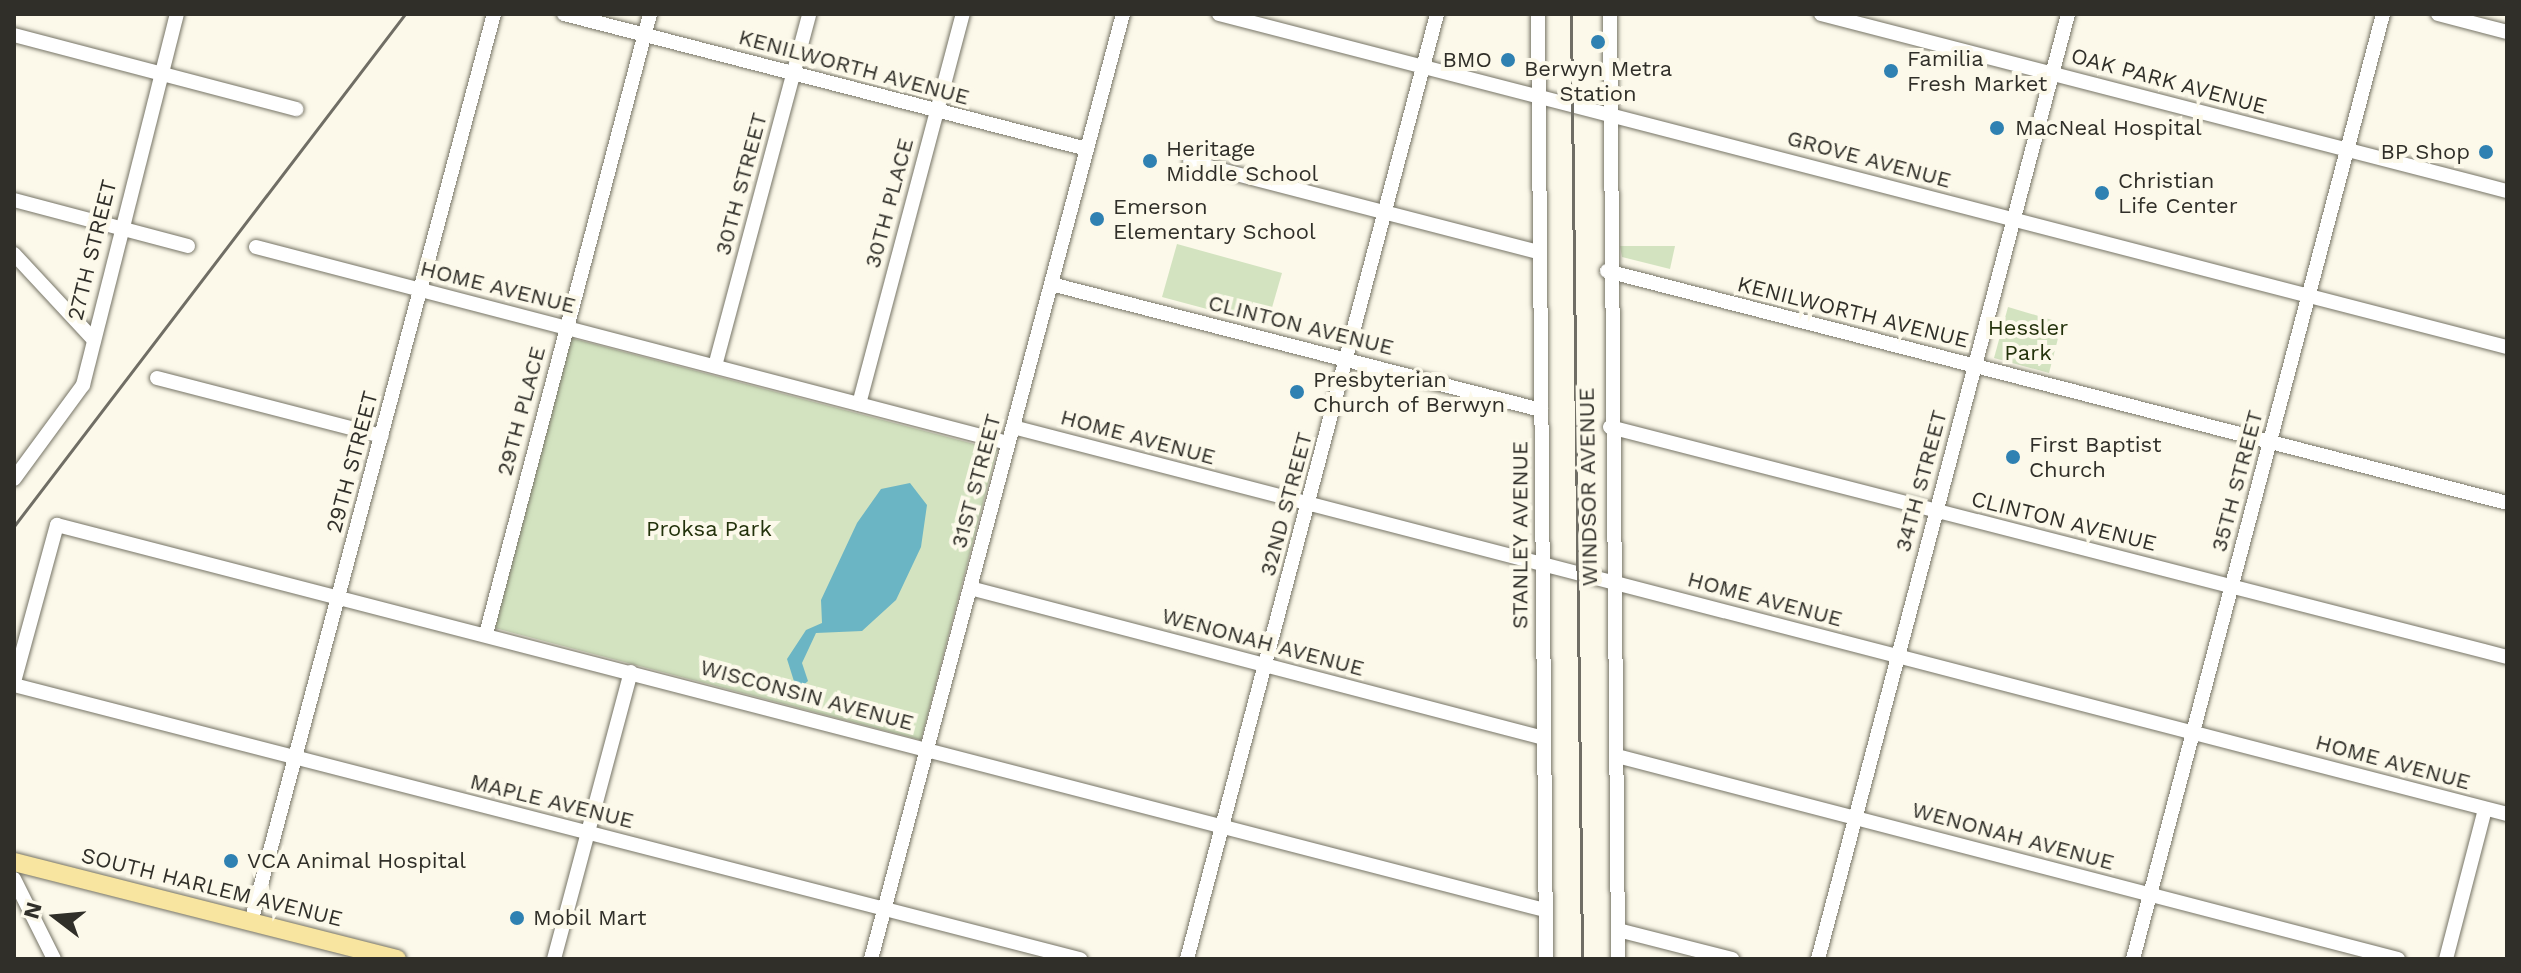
<!DOCTYPE html>
<html>
<head>
<meta charset="utf-8">
<style>
	body { margin:0 }
	#map { position:relative; width:2521px; height:973px; overflow:hidden; background:#fcf9ea; font-family:"Work Sans",sans-serif }
	div>[style] { position:absolute }
	.green>* { inset:0; background:#d3e3c0 }
	.water>* { inset:0; background:#6bb5c4 }
	.roads { filter:drop-shadow(0 0 2px #767466) drop-shadow(0 0 2px #767466) }
	.minor>* { height:14px; margin:-7px; padding:0 7px; transform-origin:7px; border-radius:7px; background:#fff }
	.major>* { height:18px; margin:-9px; padding:0 9px; transform-origin:9px; border-radius:9px; background:#f8e5a0 }
	.rail>* { height:3px; margin:-1.5px; padding:0 1.5px; transform-origin:1.5px; border-radius:1.5px; background:#706e65 }
	.dots>* { width:22px; height:22px; translate:-50% -50%; box-sizing:border-box; border:4px solid #fcf9ea; border-radius:50% }
	span { translate:-50% -50%; white-space:nowrap; text-align:center; line-height:1.15; -webkit-text-stroke:8px #fcf9ea; paint-order:stroke }
	.poi-label { font-size:22px; color:#302f29 }
	.left { translate:0 -50%; text-align:left }
	.right { translate:-100% -50%; text-align:right }
	.street-label { font-size:22px; color:#302f29 }
	.park-label { font-size:22px; color:#23320b }
	.frame { position:absolute; inset:0; border:16px solid #302f29; pointer-events:none }
	.north { position:absolute; left:16px; top:877px; width:80px; height:80px; -webkit-text-stroke:6px #fcf9ea; paint-order:stroke; rotate:286deg; font-size:22px; font-weight:700; line-height:32px; text-align:center; color:#302f29 }
	.north::after { content:''; display:block; margin:auto; width:28px; height:36px; background:#302f29; clip-path:polygon(50% 0,100% 100%,50% 72%,0 100%) }
</style>
</head>
<body>
<div id="map">
	<div class="green">
		<div style="clip-path:polygon(1177px 244px,1282px 273px,1267px 325px,1162px 297px)"></div>
		<div style="clip-path:polygon(1620px 246px,1675px 246px,1670px 269px,1622px 257px)"></div>
		<div style="clip-path:polygon(2008px 307px,2062px 323px,2049px 373px,1994px 358px)"></div>
		<div style="clip-path:polygon(571px 338px,997px 450px,921px 740px,495px 628px)"></div>
	</div>
	<div class="water">
		<div style="clip-path:polygon(910px 483px,927px 505px,921px 547px,896px 600px,862px 631px,816px 633px,802px 663px,808px 681px,797px 691px,787px 659px,806px 630px,822px 623px,821px 600px,857px 523px,881px 489px)"></div>
	</div>
	<div class="roads">
		<div class="minor">
			<div style="left:564px;top:14px;width:540px;rotate:14.47deg"></div>
			<div style="left:1219px;top:14px;width:1330px;rotate:14.5deg"></div>
			<div style="left:1538px;top:14px;width:945px;rotate:89.51deg"></div>
			<div style="left:1610px;top:14px;width:945px;rotate:89.51deg"></div>
			<div style="left:1821px;top:14px;width:708px;rotate:14.47deg"></div>
			<div style="left:2438px;top:14px;width:71px;rotate:14.6deg"></div>
			<div style="left:14px;top:35px;width:292px;rotate:14.7deg"></div>
			<div style="left:1190px;top:162px;width:360px;rotate:14.5deg"></div>
			<div style="left:14px;top:200px;width:180px;rotate:14.8deg"></div>
			<div style="left:256px;top:247px;width:777px;rotate:14.61deg"></div>
			<div style="left:14px;top:254px;width:115px;rotate:47.1deg"></div>
			<div style="left:1607px;top:271px;width:929px;rotate:14.45deg"></div>
			<div style="left:1051px;top:284px;width:506px;rotate:14.42deg"></div>
			<div style="left:715px;top:366px;width:364px;rotate:-75deg"></div>
			<div style="left:157px;top:378px;width:232px;rotate:14.5deg"></div>
			<div style="left:859px;top:404px;width:404px;rotate:-75.1deg"></div>
			<div style="left:1013px;top:427px;width:1543px;rotate:14.52deg"></div>
			<div style="left:1610px;top:427px;width:926px;rotate:14.38deg"></div>
			<div style="left:14px;top:479px;width:117px;rotate:-53.7deg"></div>
			<div style="left:83px;top:385px;width:383px;rotate:-75.8deg"></div>
			<div style="left:970px;top:588px;width:593px;rotate:14.65deg"></div>
			<div style="left:486px;top:634px;width:641px;rotate:-75.18deg"></div>
			<div style="left:14px;top:682px;width:163px;rotate:-74.7deg"></div>
			<div style="left:57px;top:525px;width:1537px;rotate:14.51deg"></div>
			<div style="left:14px;top:685px;width:1101px;rotate:14.42deg"></div>
			<div style="left:1617px;top:756px;width:807px;rotate:14.57deg"></div>
			<div style="left:14px;top:879px;width:89px;rotate:63.4deg"></div>
			<div style="left:251px;top:922px;width:940px;rotate:-75.02deg"></div>
			<div style="left:1618px;top:930px;width:118px;rotate:14.3deg"></div>
			<div style="left:554px;top:959px;width:297px;rotate:-75deg"></div>
			<div style="left:871px;top:959px;width:978px;rotate:-75.07deg"></div>
			<div style="left:1187px;top:959px;width:978px;rotate:-75.18deg"></div>
			<div style="left:1818px;top:959px;width:978px;rotate:-75.18deg"></div>
			<div style="left:2133px;top:959px;width:978px;rotate:-75.18deg"></div>
			<div style="left:2446px;top:959px;width:155px;rotate:-75.4deg"></div>
		</div>
		<div class="major">
			<div style="left:14px;top:862px;width:395px;rotate:14.2deg"></div>
		</div>
	</div>
	<div class="rail">
		<div style="left:1571px;top:14px;width:945px;rotate:89.33deg"></div>
		<div style="left:14px;top:526px;width:644px;rotate:-52.63deg"></div>
	</div>
	<div class="dots">
		<div style="left:1598px;top:42px;background:#2f81b2"></div>
		<div style="left:1508px;top:60px;background:#2f81b2"></div>
		<div style="left:1891px;top:71px;background:#2f81b2"></div>
		<div style="left:1997px;top:128px;background:#2f81b2"></div>
		<div style="left:2486px;top:152px;background:#2f81b2"></div>
		<div style="left:1150px;top:161px;background:#2f81b2"></div>
		<div style="left:2102px;top:193px;background:#2f81b2"></div>
		<div style="left:1097px;top:219px;background:#2f81b2"></div>
		<div style="left:1297px;top:392px;background:#2f81b2"></div>
		<div style="left:2013px;top:457px;background:#2f81b2"></div>
		<div style="left:231px;top:861px;background:#2f81b2"></div>
		<div style="left:517px;top:918px;background:#2f81b2"></div>
	</div>
	<div class="poi-label">
		<span class="left" style="left:1907px;top:71px">Familia<br>Fresh Market</span>
		<span class="right" style="left:1492px;top:60px">BMO</span>
		<span style="left:1598px;top:81px">Berwyn Metra<br>Station</span>
		<span class="left" style="left:2015px;top:128px">MacNeal Hospital</span>
		<span class="left" style="left:1166px;top:161px">Heritage<br>Middle School</span>
		<span class="right" style="left:2470px;top:152px">BP Shop</span>
		<span class="left" style="left:2118px;top:193px">Christian<br>Life Center</span>
		<span class="left" style="left:1113px;top:219px">Emerson<br>Elementary School</span>
		<span class="left" style="left:1313px;top:392px">Presbyterian<br>Church of Berwyn</span>
		<span class="left" style="left:2029px;top:457px">First Baptist<br>Church</span>
		<span class="left" style="left:247px;top:861px">VCA Animal Hospital</span>
		<span class="left" style="left:533px;top:918px">Mobil Mart</span>
	</div>
	<div class="street-label">
		<span style="left:854px;top:67px;rotate:15deg">KENILWORTH AVENUE</span>
		<span style="left:2169px;top:81px;rotate:15deg">OAK PARK AVENUE</span>
		<span style="left:1869px;top:159px;rotate:15deg">GROVE AVENUE</span>
		<span style="left:741px;top:184px;rotate:-75deg">30TH STREET</span>
		<span style="left:889px;top:203px;rotate:-75deg">30TH PLACE</span>
		<span style="left:92px;top:250px;rotate:-76deg">27TH STREET</span>
		<span style="left:498px;top:287px;rotate:14deg">HOME AVENUE</span>
		<span style="left:1853px;top:312px;rotate:14deg">KENILWORTH AVENUE</span>
		<span style="left:1301px;top:325px;rotate:14deg">CLINTON AVENUE</span>
		<span style="left:521px;top:411px;rotate:-75deg">29TH PLACE</span>
		<span style="left:1138px;top:437px;rotate:15deg">HOME AVENUE</span>
		<span style="left:352px;top:462px;rotate:-75deg">29TH STREET</span>
		<span style="left:976px;top:481px;rotate:-75deg">31ST STREET</span>
		<span style="left:1921px;top:481px;rotate:-75deg">34TH STREET</span>
		<span style="left:2237px;top:481px;rotate:-75deg">35TH STREET</span>
		<span style="left:1588px;top:487px;rotate:-91deg">WINDSOR AVENUE</span>
		<span style="left:1286px;top:504px;rotate:-75deg">32ND STREET</span>
		<span style="left:2064px;top:521px;rotate:14deg">CLINTON AVENUE</span>
		<span style="left:1520px;top:535px;rotate:-90deg">STANLEY AVENUE</span>
		<span style="left:1765px;top:599px;rotate:15deg">HOME AVENUE</span>
		<span style="left:1263px;top:642px;rotate:15deg">WENONAH AVENUE</span>
		<span style="left:807px;top:695px;rotate:15deg">WISCONSIN AVENUE</span>
		<span style="left:2393px;top:762px;rotate:15deg">HOME AVENUE</span>
		<span style="left:552px;top:801px;rotate:14deg">MAPLE AVENUE</span>
		<span style="left:2013px;top:836px;rotate:15deg">WENONAH AVENUE</span>
		<span style="left:212px;top:887px;rotate:14deg">SOUTH HARLEM AVENUE</span>
	</div>
	<div class="park-label">
		<span style="left:2028px;top:340px">Hessler<br>Park</span>
		<span style="left:709px;top:529px">Proksa Park</span>
	</div>
	<div class="frame"></div>
	<div class="north">N</div>
</div>
</body>
</html>
